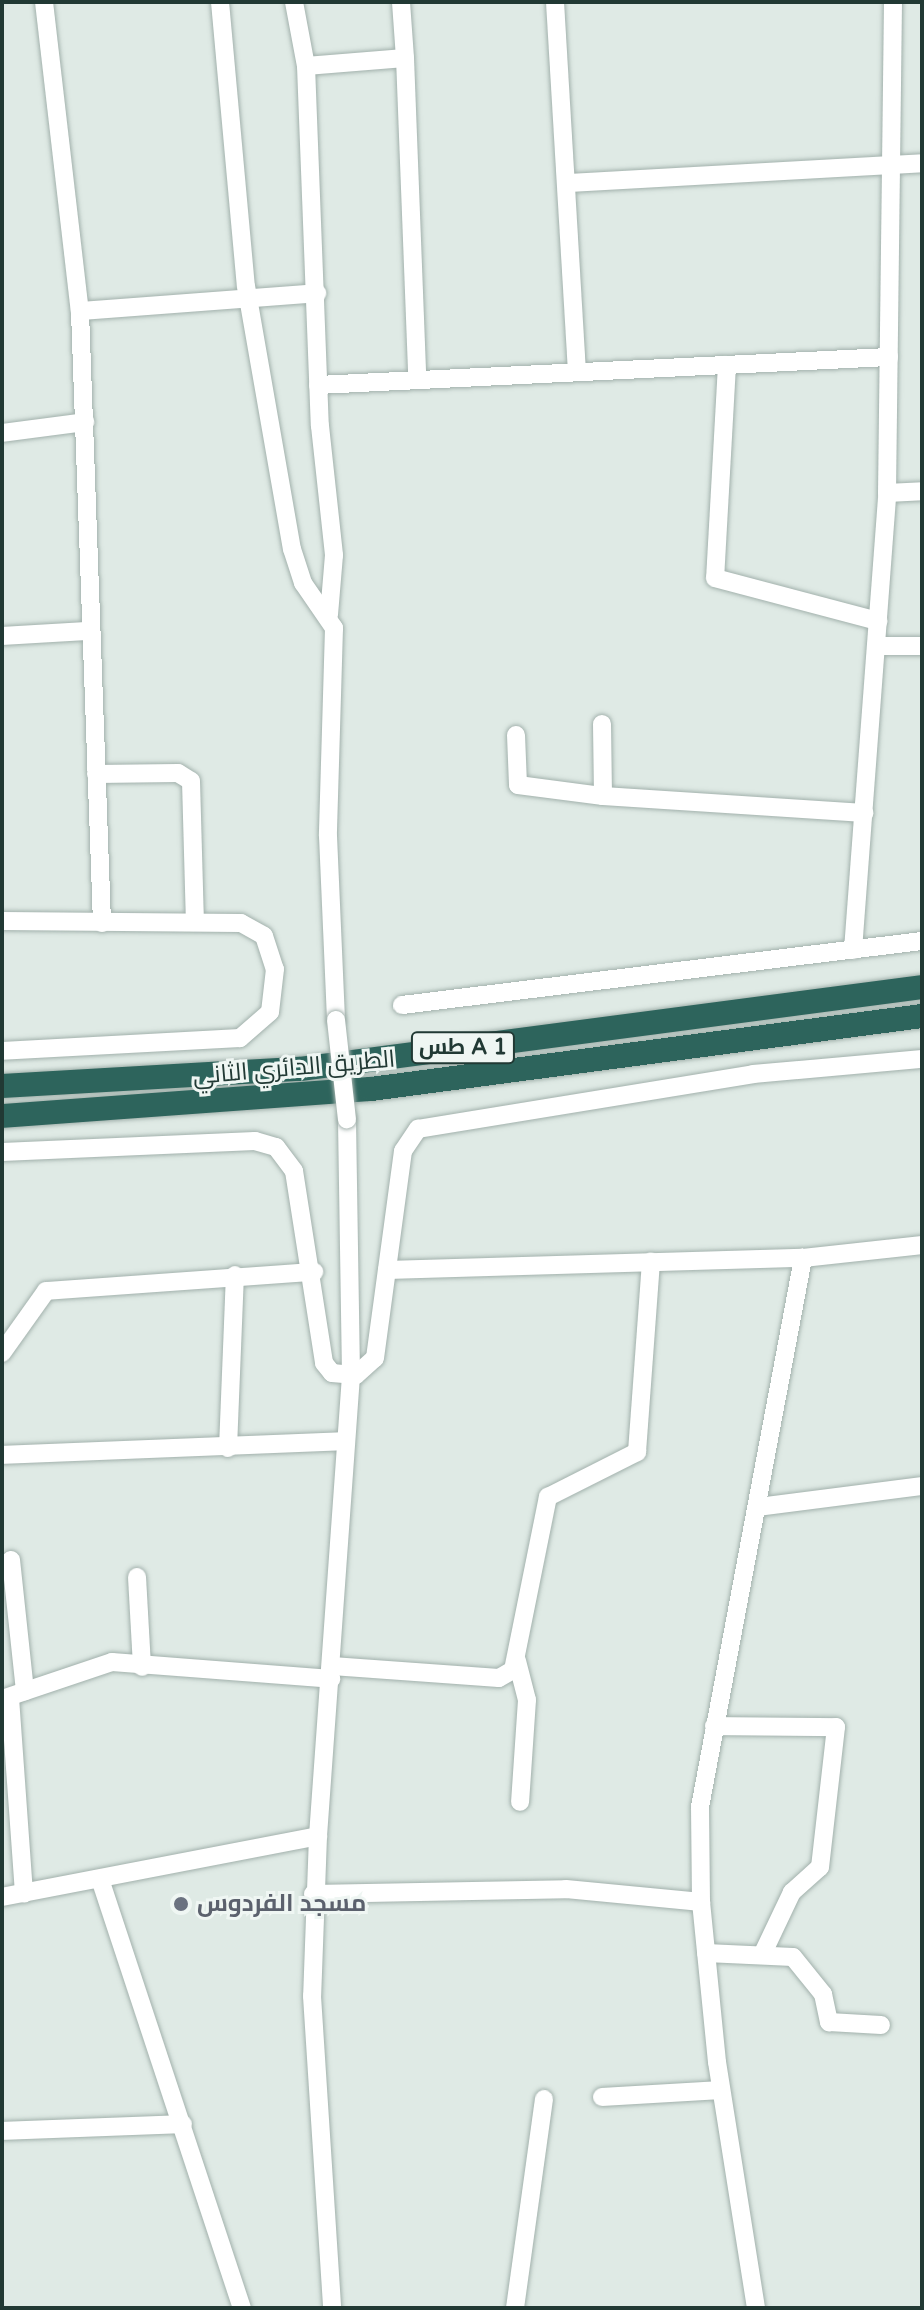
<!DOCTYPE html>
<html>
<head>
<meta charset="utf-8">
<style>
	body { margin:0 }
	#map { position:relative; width:924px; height:2310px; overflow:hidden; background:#dfeae5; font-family:"Varela Round",Cairo,sans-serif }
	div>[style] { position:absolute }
	.roads { filter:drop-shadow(0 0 2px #a2b1ac) drop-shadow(0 0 2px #a2b1ac) }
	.minor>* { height:18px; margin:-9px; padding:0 9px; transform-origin:9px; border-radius:9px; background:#fff }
	.highway>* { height:24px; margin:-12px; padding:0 12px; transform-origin:12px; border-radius:12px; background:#2d645c }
	.bridges { filter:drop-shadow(0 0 2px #a2b1ac) drop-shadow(0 0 2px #a2b1ac) }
	.minor-bridge>* { height:18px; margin:-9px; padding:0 9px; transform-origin:9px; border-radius:9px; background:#fff }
	.dots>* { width:22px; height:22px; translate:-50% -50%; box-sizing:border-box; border:4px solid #eff6f3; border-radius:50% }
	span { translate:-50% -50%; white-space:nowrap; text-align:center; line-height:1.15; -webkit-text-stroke:6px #eff6f3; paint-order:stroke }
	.shield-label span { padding:2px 6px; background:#eff6f3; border:2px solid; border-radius:6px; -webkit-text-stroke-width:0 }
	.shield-label { font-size:22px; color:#213934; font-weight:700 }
	.street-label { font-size:24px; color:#213934 }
	.worship-label { font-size:24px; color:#5b616d; font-weight:700 }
	.left { translate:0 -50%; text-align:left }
	.frame { position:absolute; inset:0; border:4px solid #213934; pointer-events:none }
</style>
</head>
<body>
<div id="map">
	<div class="roads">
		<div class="minor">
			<div style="left:44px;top:2px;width:311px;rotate:83.4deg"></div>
			<div style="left:220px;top:2px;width:285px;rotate:84.8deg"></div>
			<div style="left:246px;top:286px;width:267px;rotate:80.1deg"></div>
			<div style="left:292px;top:549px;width:36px;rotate:72deg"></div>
			<div style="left:303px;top:583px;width:55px;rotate:55.4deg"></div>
			<div style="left:334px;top:628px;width:208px;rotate:91.7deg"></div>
			<div style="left:328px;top:836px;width:184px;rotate:87.5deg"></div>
			<div style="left:294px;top:2px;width:65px;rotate:79.4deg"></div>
			<div style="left:306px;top:66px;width:360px;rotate:87.8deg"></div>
			<div style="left:320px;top:426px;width:130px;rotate:83.8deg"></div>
			<div style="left:334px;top:555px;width:60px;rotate:94.8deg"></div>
			<div style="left:555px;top:2px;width:369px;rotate:86.6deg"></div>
			<div style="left:405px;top:58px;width:319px;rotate:87.8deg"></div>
			<div style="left:306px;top:66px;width:99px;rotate:-4.6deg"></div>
			<div style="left:405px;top:58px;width:56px;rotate:-94.1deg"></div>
			<div style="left:569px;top:183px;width:354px;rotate:-3.2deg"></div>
			<div style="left:727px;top:365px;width:213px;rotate:93.2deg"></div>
			<div style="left:715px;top:578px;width:169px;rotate:14.8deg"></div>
			<div style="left:318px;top:385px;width:572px;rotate:-2.81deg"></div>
			<div style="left:2px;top:433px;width:84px;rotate:-7.5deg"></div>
			<div style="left:887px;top:493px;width:35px;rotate:-3deg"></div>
			<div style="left:2px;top:636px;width:84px;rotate:-3.4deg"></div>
			<div style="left:876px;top:646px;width:46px"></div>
			<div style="left:602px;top:724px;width:72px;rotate:89.2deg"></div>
			<div style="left:603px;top:796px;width:262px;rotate:3.7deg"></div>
			<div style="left:516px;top:735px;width:50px;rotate:87.7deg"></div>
			<div style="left:518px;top:785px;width:86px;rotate:7.4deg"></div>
			<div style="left:96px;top:774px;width:82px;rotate:-0.7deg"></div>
			<div style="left:178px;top:773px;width:15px;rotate:32deg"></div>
			<div style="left:191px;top:781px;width:141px;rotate:88.4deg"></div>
			<div style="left:2px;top:921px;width:239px;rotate:0.5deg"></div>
			<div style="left:241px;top:923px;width:26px;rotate:29deg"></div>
			<div style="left:264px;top:936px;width:35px;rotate:72deg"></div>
			<div style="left:275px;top:969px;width:43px;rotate:96.6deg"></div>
			<div style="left:270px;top:1012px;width:40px;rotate:139deg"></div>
			<div style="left:240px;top:1038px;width:238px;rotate:176.9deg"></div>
			<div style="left:102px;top:923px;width:612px;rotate:-92.06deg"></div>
			<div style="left:80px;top:311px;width:238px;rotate:-4.3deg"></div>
			<div style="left:853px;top:950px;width:458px;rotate:-85.7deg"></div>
			<div style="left:887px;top:493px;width:491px;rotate:-89.3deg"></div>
			<div style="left:402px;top:1005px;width:524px;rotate:-7.02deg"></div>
			<div style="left:2px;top:1152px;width:253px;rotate:-2.5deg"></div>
			<div style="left:255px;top:1141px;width:22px;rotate:16deg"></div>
			<div style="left:276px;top:1147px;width:30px;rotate:53deg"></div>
			<div style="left:294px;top:1171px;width:194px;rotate:81.1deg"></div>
			<div style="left:324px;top:1363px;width:13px;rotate:51deg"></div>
			<div style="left:332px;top:1373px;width:24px;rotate:5deg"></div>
			<div style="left:356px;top:1375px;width:25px;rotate:-42deg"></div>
			<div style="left:375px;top:1358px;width:209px;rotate:-82.3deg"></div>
			<div style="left:403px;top:1151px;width:27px;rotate:-56deg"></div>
			<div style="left:418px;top:1129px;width:339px;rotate:-9.3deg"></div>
			<div style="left:753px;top:1074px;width:170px;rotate:-5.1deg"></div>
			<div style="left:387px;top:1270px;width:416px;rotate:-1.7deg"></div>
			<div style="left:803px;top:1258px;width:120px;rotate:-6.2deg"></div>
			<div style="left:2px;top:1353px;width:76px;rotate:-54.6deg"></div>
			<div style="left:46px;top:1291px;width:269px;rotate:-4.1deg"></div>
			<div style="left:228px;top:1448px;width:173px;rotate:-87.7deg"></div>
			<div style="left:2px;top:1455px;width:344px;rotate:-2.3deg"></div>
			<div style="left:758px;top:1507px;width:165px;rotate:-7.3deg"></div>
			<div style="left:11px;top:1560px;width:132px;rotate:83.9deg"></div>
			<div style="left:137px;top:1577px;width:90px;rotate:86.8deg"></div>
			<div style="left:517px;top:1661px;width:40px;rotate:75.6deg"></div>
			<div style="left:527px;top:1700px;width:102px;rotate:93.9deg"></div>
			<div style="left:332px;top:1666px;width:167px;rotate:4.1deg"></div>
			<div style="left:499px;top:1678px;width:16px;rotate:-30deg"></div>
			<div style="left:513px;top:1670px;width:177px;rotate:-78.6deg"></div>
			<div style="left:548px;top:1497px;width:100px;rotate:-26.8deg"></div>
			<div style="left:637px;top:1452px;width:191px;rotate:-85.8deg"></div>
			<div style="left:10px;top:1698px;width:196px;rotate:85.9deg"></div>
			<div style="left:2px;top:1699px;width:116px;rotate:-18.6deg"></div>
			<div style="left:112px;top:1662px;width:220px;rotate:4.4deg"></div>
			<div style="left:714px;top:1726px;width:122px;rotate:0.5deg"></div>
			<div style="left:836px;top:1727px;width:141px;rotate:96.5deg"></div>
			<div style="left:820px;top:1867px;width:38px;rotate:138deg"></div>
			<div style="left:792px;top:1892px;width:68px;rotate:115.4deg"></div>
			<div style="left:318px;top:1836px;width:160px;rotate:92.1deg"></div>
			<div style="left:312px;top:1996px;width:313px;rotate:86.3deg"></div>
			<div style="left:100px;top:1879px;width:452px;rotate:71.7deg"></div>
			<div style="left:313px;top:1894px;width:253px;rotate:-1.1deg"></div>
			<div style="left:566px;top:1889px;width:136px;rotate:5.5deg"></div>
			<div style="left:2px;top:1897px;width:322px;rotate:-10.9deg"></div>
			<div style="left:318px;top:1836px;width:462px;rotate:-85.9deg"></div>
			<div style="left:351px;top:1375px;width:256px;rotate:-90.9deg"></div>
			<div style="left:706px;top:1953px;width:87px;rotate:2.6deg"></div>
			<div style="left:793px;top:1957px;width:48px;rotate:51deg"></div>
			<div style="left:823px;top:1994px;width:29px;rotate:78deg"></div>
			<div style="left:829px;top:2022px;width:52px;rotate:3.3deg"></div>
			<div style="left:602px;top:2097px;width:119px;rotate:-3.4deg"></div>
			<div style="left:2px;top:2131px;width:181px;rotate:-2.2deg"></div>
			<div style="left:515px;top:2308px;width:211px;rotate:-82.1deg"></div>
			<div style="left:756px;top:2308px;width:249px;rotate:-99deg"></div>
			<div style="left:717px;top:2062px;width:161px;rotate:-95.7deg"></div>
			<div style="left:701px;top:1902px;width:95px;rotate:-90.6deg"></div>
			<div style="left:700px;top:1807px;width:559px;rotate:-79.37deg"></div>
		</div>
		<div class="highway">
			<div style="left:2px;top:1086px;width:298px;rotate:-3.3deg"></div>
			<div style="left:300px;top:1069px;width:627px;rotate:-7.51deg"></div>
			<div style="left:2px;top:1116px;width:370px;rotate:-4.2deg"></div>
			<div style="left:371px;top:1089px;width:556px;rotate:-7.55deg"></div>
		</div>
	</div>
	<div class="bridges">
		<div class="minor-bridge">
			<div style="left:336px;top:1020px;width:100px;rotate:83.7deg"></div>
		</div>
	</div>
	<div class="dots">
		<div style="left:181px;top:1904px;background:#6b7280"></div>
	</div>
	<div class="shield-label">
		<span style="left:463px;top:1048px">طس A 1</span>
	</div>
	<div class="street-label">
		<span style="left:294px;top:1068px;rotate:-5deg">الطريق الدائري الثاني</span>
	</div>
	<div class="worship-label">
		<span class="left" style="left:197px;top:1904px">مسجد الفردوس</span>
	</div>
	<div class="frame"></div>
</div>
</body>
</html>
